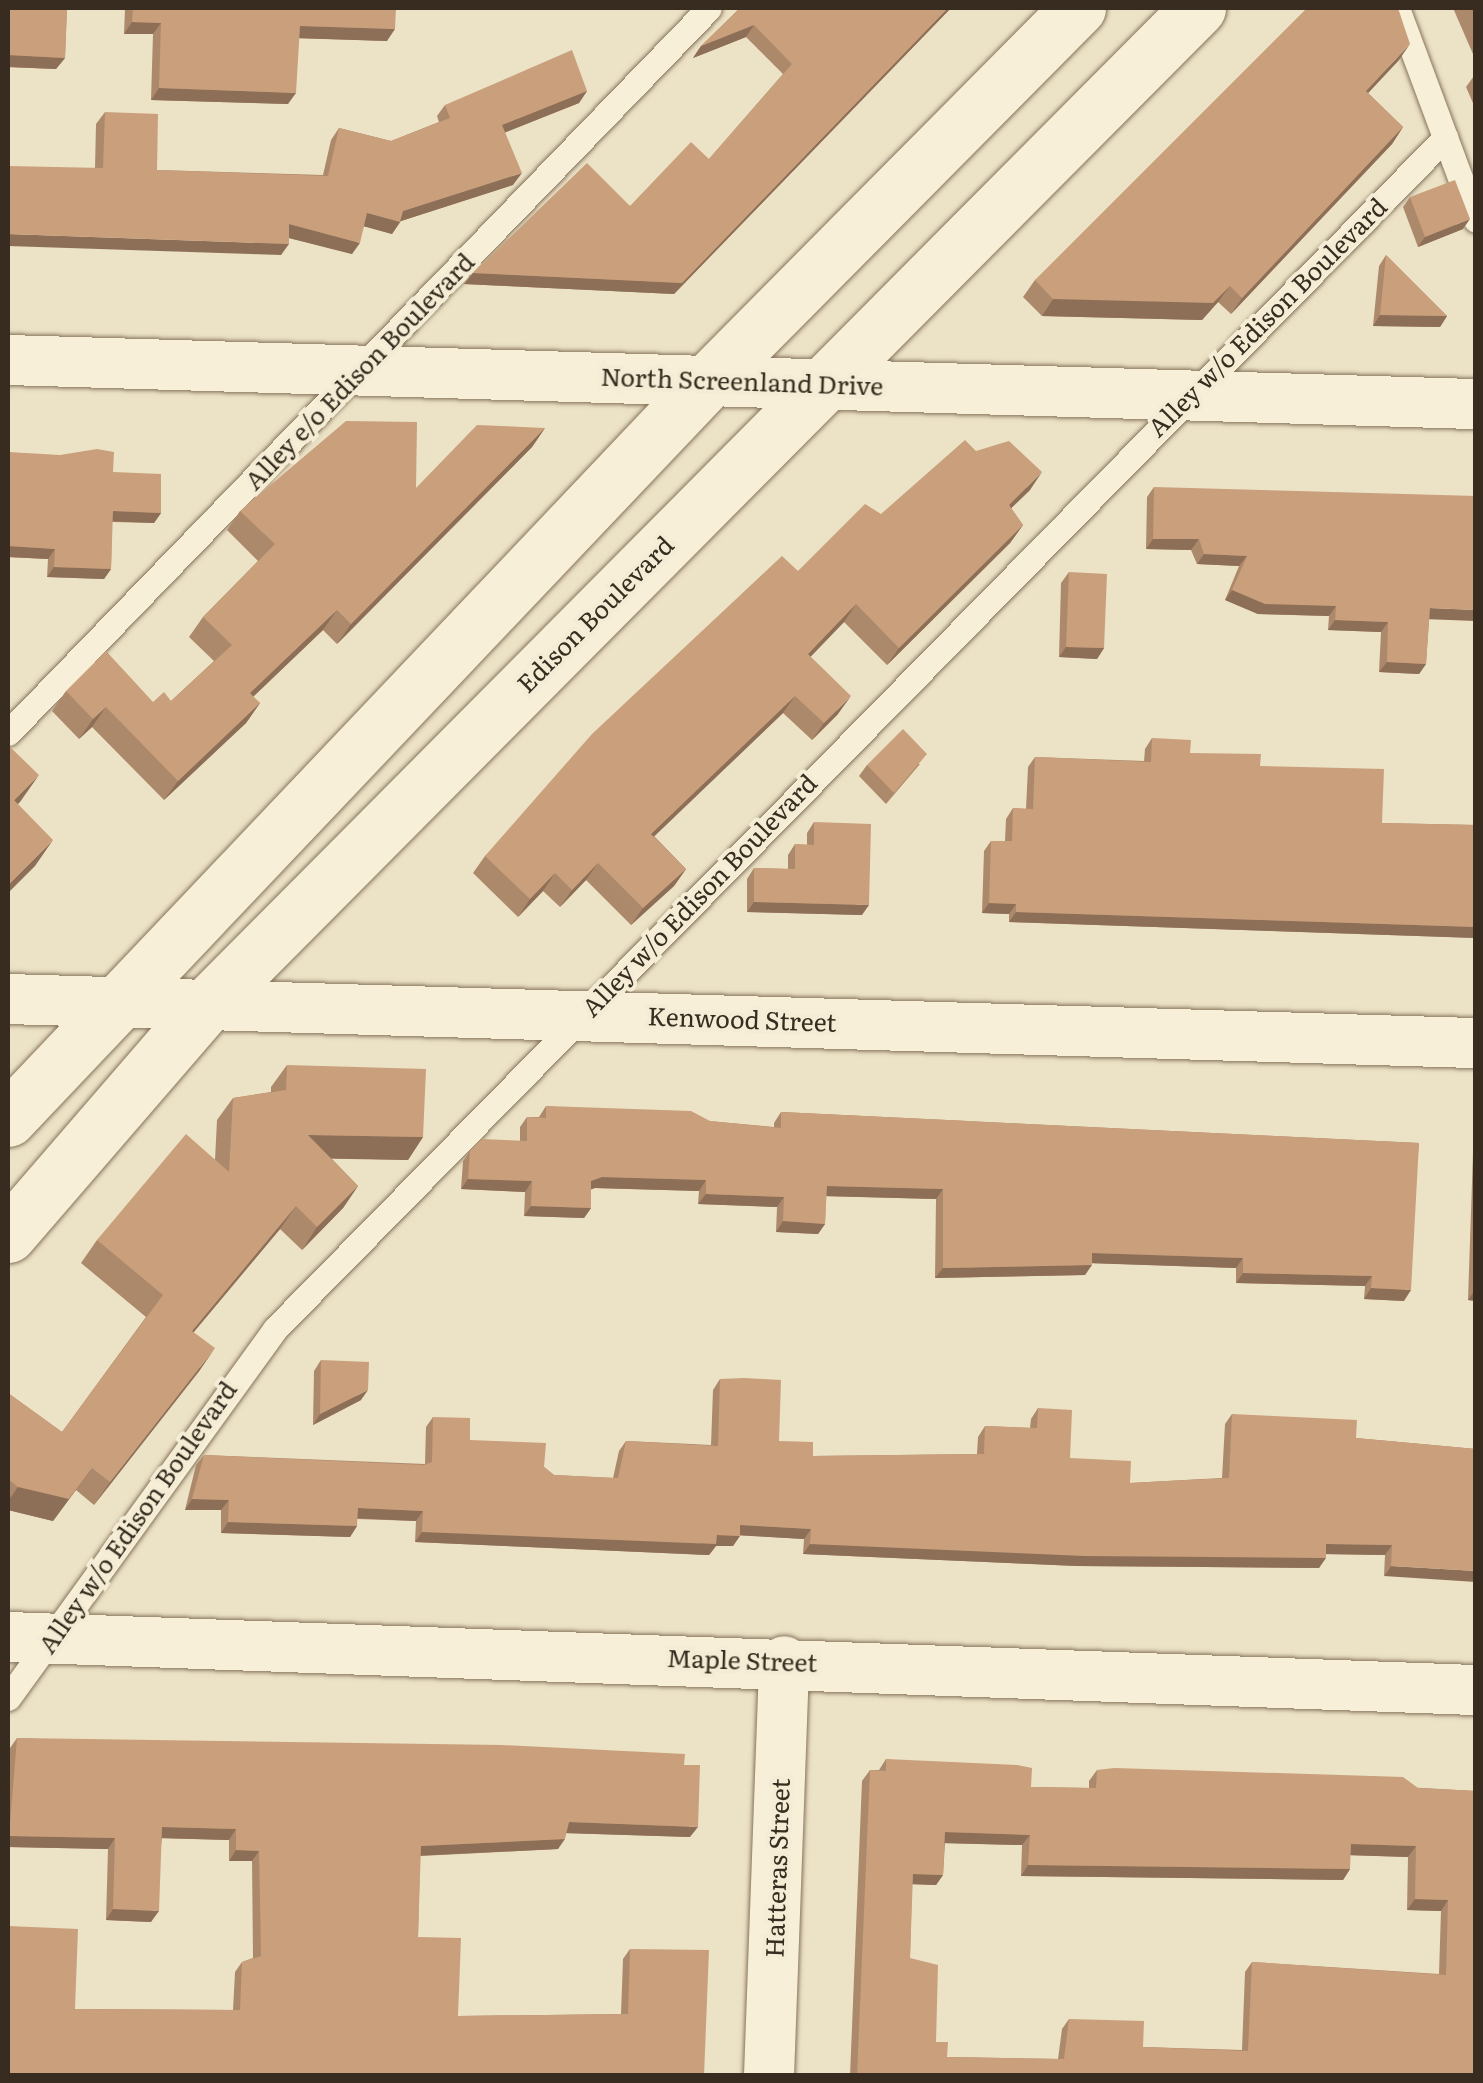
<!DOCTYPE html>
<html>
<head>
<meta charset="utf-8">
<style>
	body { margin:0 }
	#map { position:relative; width:1483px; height:2083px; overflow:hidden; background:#ece2c5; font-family:Literata,serif }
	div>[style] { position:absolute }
	.roads { filter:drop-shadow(0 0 2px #86745c) drop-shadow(0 0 2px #86745c) }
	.lane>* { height:25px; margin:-12.5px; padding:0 12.5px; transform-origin:12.5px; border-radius:12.5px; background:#f7efd8 }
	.street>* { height:50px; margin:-25px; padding:0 25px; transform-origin:25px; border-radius:25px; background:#f7efd8 }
	.secondary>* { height:55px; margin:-27.5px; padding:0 27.5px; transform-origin:27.5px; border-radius:27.5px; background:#f7efd8 }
	.wall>* { inset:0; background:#ad896b }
	.shaded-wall>* { inset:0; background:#8d6f57 }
	.building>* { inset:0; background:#c99f7c }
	span { translate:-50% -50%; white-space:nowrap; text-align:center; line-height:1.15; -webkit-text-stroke:8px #f4ecd4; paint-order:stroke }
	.street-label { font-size:25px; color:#372c1f }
	.frame { position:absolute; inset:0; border:10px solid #372c1f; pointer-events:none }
</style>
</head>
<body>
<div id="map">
	<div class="roads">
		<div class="lane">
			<div style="left:1397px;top:8px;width:226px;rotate:69.6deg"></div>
			<div style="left:8px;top:733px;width:1008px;rotate:-45.96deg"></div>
			<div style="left:8px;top:1698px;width:455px;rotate:-54.1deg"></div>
			<div style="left:275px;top:1329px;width:1670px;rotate:-45.51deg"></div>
		</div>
		<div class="street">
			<div style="left:8px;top:360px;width:1469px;rotate:1.72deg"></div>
			<div style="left:8px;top:999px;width:1469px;rotate:1.72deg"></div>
			<div style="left:8px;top:1637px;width:1469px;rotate:2.07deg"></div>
			<div style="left:769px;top:2076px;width:415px;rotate:-87.9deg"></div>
		</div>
		<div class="secondary">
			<div style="left:8px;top:1119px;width:1019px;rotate:-46.51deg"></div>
			<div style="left:709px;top:380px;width:524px;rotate:-45.23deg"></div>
			<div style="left:8px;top:1235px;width:300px;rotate:-49.2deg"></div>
			<div style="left:204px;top:1008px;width:1410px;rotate:-45.17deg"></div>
		</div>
	</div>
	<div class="wall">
		<div style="clip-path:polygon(8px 8px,396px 8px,387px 41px,299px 38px,288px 104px,151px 100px,153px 34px,124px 34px,125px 9px,67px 8px,65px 58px,56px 69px,8px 67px)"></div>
		<div style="clip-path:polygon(740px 8px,951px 8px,674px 294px,464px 284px,473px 273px,630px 206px,709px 159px,783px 74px,746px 37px,693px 58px,701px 46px)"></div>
		<div style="clip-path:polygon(1453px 8px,1476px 8px,1476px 61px)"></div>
		<div style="clip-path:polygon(1399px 60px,1368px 93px,1403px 127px,1392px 144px,1231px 314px,1218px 302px,1202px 320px,1042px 316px,1023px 297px,1035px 280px)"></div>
		<div style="clip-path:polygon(1476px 73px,1476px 110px,1466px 87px)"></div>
		<div style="clip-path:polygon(587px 91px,579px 103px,505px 132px,513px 185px,401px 221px,392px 234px,364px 226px,352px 254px,289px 238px,281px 255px,95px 168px,96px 124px,105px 112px,157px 170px,323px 175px,331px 140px,339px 128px,391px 141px,439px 122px,437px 116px,445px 105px)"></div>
		<div style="clip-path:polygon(1410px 197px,1463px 229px,1418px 247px,1403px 207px)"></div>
		<div style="clip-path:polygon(1386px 255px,1447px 316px,1440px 327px,1373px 326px,1379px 266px)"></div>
		<div style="clip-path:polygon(545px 428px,532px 447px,337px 644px,323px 630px,253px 697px,260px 703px,246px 723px,164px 800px,92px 727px,79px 739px,52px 711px,66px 691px,153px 702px,171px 701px,214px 661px,189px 637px,203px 617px,258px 561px,227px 530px,240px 511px,416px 488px)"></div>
		<div style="clip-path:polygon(976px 451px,1030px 490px,1011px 508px,1023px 525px,1010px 543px,887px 665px,844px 622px,810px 657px,838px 714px,812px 740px,783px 713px,654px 836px,686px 869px,674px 886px,631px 925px,586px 880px,560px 907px,543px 891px,518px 917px,473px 873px,485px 856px,798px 571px)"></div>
		<div style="clip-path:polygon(8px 452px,113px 472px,161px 513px,154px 523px,112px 522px,111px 569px,104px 579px,47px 577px,48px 559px,8px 557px)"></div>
		<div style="clip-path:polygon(1154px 487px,1429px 619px,1426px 664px,1419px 674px,1379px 672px,1381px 632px,1328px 630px,1329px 616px,1258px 614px,1225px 600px,1239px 566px,1197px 564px,1191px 550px,1146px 549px,1147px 497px)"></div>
		<div style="clip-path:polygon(1069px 572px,1104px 648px,1097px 659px,1059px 657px,1061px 583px)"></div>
		<div style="clip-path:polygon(1152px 738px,1190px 753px,1260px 766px,1382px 823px,1476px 825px,1476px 938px,1009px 922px,1009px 914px,982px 913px,984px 851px,991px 841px,1005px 841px,1006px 819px,1013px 808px,1026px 809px,1028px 767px,1035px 757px,1144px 761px,1145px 749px)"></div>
		<div style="clip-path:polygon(920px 764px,886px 804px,859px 776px,867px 765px)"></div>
		<div style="clip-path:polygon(814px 822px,862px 915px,747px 912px,747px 879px,754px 868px,788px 869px,788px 855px,795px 844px,807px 845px,807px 833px)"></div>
		<div style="clip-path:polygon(287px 1065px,423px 1137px,408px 1160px,331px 1158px,358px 1186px,343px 1208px,302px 1250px,280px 1229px,194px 1332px,200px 1370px,94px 1505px,76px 1490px,53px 1521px,8px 1510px,8px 1393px,62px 1432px,146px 1317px,81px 1263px,97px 1240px,215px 1160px,217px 1120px,233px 1098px,271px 1092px,271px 1087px)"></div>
		<div style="clip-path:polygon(546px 1106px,774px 1127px,774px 1123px,781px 1112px,1419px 1143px,1404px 1301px,1364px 1299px,1365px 1286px,1236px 1283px,1236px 1268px,1092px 1263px,1085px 1275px,935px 1278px,936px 1199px,826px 1196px,825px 1224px,818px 1234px,776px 1232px,777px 1207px,698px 1204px,699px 1191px,595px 1188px,591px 1189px,591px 1208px,584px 1218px,524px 1216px,525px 1192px,461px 1189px,463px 1161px,470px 1151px,520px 1141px,520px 1127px,527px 1117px,539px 1117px)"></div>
		<div style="clip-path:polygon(1476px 1149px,1476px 1301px,1468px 1300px,1473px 1153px)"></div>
		<div style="clip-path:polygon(321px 1360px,361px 1400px,313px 1425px,314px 1371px)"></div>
		<div style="clip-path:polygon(720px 1379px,779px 1441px,813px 1456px,977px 1454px,978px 1437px,985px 1426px,1030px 1428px,1031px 1419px,1038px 1408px,1070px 1458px,1130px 1483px,1222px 1478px,1225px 1424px,1232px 1414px,1356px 1438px,1476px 1449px,1384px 1576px,1385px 1555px,1326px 1554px,1319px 1568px,1077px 1566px,803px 1554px,804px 1539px,740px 1535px,733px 1546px,716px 1546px,709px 1555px,415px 1542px,416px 1521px,357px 1519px,357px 1526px,350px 1537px,221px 1533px,221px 1510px,185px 1510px,196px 1465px,204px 1455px,425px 1464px,426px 1427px,433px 1417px,470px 1440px,544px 1467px,554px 1475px,613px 1478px,619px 1451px,626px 1441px,711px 1445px,713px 1390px)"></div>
		<div style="clip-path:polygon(17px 1738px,684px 1765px,690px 1837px,566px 1833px,558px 1849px,420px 1856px,418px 1937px,458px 2016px,621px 2014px,623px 1959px,630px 1949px,704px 2076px,75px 2009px,233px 2010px,235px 1972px,242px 1962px,253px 1958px,252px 1861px,229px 1861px,229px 1840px,162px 1838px,151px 1922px,106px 1920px,108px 1849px,8px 1847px,8px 1779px,10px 1748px)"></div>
		<div style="clip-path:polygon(evenodd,886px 1759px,1031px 1787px,1089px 1788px,1089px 1781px,1097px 1770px,1476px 1791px,1476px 2076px,850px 2076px,862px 1781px,870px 1770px,879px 1770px,886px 1759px,945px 1843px,1022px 1845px,1021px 1876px,1343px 1880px,1350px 1869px,1350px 1855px,1408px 1857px,1407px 1910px,1441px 1911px,1439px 1974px,1252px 1962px,1245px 1972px,1242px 2050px,1143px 2047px,1069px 2019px,1062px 2029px,1058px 2059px,947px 2057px,936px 2042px,910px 1958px,912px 1884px,936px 1885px,943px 1875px,945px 1843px)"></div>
	</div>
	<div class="shaded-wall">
		<div style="clip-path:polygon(948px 8px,951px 8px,674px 294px,464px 284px,473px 273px,682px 283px)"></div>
		<div style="clip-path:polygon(132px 22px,161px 23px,153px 34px,124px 34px)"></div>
		<div style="clip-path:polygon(754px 25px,746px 37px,693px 58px,701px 46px)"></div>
		<div style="clip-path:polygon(300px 26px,395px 29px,387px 41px,291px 38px)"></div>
		<div style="clip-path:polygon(1410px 44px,1399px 60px,1355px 107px,1366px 91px)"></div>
		<div style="clip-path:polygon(8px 55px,65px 58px,56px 69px,8px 67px)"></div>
		<div style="clip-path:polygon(159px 88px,296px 93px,288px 104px,151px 100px)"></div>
		<div style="clip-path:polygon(587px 91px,579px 103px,494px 137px,502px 125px)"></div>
		<div style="clip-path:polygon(1403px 127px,1392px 144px,1231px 314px,1242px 298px)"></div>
		<div style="clip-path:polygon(522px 173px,513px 185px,398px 222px,400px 222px,392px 234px,359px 225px,367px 213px,403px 211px)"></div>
		<div style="clip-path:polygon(1470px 219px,1463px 229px,1418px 247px,1425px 237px)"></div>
		<div style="clip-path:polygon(289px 224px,360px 243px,352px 254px,281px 236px)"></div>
		<div style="clip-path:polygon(8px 234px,289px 244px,281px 255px,8px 246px)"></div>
		<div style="clip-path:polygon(1230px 286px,1218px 302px,1202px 320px,1042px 316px,1053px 299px)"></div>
		<div style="clip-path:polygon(1380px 315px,1447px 316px,1440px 327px,1373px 326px)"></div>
		<div style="clip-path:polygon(545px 428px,532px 447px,337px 644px,351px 624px)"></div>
		<div style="clip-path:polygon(1042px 472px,1030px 490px,997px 522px,1009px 505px)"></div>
		<div style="clip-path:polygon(113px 511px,161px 513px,154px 523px,106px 521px)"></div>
		<div style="clip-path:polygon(1023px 525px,1010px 543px,887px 665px,899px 648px)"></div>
		<div style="clip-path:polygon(1153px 539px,1199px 539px,1191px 550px,1146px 549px)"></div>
		<div style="clip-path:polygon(8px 546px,55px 549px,48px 559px,8px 557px)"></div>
		<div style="clip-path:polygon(1204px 554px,1247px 556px,1239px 566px,1197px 564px)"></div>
		<div style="clip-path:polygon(54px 567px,111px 569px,104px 579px,47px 577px)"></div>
		<div style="clip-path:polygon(1232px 590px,1336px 606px,1329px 616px,1258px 614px,1225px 600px)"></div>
		<div style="clip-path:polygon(856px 604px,844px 622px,796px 672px,808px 654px)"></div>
		<div style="clip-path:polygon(1430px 608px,1476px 610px,1476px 621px,1423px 619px)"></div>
		<div style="clip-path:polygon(337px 610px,323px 630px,236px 713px,250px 693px)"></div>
		<div style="clip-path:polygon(1335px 620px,1388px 622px,1381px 632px,1328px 630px)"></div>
		<div style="clip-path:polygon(1066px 647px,1104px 648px,1097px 659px,1059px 657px)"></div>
		<div style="clip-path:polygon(1387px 662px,1426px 664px,1419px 674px,1379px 672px)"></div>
		<div style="clip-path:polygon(795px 696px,783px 713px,639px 851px,651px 834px)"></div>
		<div style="clip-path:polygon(851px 696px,838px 714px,812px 740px,824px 723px)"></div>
		<div style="clip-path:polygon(260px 703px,246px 723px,164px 800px,178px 781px)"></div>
		<div style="clip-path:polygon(106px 707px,92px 727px,79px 739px,93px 719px)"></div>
		<div style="clip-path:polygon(39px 775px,20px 802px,8px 815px,14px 800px)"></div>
		<div style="clip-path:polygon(53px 840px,35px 866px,8px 893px,8px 885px)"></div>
		<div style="clip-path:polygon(598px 863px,586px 880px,560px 907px,572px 890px)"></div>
		<div style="clip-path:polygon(686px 869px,674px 886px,631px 925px,643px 908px)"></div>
		<div style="clip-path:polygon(555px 873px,543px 891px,518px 917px,530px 899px)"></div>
		<div style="clip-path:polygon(754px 902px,869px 905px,862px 915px,747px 912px)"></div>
		<div style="clip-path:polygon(989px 903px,1016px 904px,1009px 914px,982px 913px)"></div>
		<div style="clip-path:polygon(1016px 912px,1476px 927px,1476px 938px,1009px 922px)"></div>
		<div style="clip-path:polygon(308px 1135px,423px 1137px,408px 1160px,292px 1158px)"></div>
		<div style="clip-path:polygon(602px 1177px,706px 1180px,699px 1191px,595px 1188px,584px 1192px,591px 1181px)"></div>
		<div style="clip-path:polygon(468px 1179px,532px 1181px,525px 1192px,461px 1189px)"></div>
		<div style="clip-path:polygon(358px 1186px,343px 1208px,302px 1250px,317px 1227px)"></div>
		<div style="clip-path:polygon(827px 1186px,943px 1189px,936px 1199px,820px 1196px)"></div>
		<div style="clip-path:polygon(706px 1194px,784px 1197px,777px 1207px,698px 1204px)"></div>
		<div style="clip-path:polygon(296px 1206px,280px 1229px,176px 1353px,192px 1331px)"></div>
		<div style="clip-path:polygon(531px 1206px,591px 1208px,584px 1218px,524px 1216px)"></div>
		<div style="clip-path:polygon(783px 1221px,825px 1224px,818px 1234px,776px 1232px)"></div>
		<div style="clip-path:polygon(1092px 1253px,1243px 1258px,1236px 1268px,1085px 1263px)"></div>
		<div style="clip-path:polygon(1092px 1265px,1085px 1275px,935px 1278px,943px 1268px)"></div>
		<div style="clip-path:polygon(1243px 1273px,1372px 1276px,1365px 1286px,1236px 1283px)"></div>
		<div style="clip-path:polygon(1371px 1288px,1411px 1290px,1404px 1301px,1364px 1299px)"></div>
		<div style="clip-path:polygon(1475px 1290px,1476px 1301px,1468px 1300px)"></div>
		<div style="clip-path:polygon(215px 1348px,200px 1370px,94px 1505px,110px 1482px)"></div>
		<div style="clip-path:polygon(368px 1390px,361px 1400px,313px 1425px,320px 1414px)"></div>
		<div style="clip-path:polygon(92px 1468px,53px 1521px,8px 1510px,8px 1501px,18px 1487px)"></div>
		<div style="clip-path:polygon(192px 1499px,229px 1500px,221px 1510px,185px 1510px)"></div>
		<div style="clip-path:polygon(358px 1508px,423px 1511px,416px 1521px,351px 1518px)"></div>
		<div style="clip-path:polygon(228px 1522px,357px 1526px,350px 1537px,221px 1533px)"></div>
		<div style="clip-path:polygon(740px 1525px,811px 1529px,804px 1539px,733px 1535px)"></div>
		<div style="clip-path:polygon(422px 1532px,717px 1535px,740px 1536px,733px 1546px,716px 1546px,709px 1555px,415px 1542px)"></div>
		<div style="clip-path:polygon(810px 1544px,1326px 1558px,1319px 1568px,1077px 1566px,803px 1554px)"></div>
		<div style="clip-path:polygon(1326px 1544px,1392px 1545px,1385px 1555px,1319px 1554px)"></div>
		<div style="clip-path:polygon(1391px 1566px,1476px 1571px,1476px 1582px,1384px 1576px)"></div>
		<div style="clip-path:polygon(569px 1822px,698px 1827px,690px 1837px,562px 1833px)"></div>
		<div style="clip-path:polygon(162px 1827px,236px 1829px,229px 1840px,155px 1838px)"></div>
		<div style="clip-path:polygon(945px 1832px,1030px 1835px,1022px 1845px,938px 1843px)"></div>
		<div style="clip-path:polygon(9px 1836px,115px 1838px,108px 1849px,8px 1847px,8px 1839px)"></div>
		<div style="clip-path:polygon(565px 1839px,558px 1849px,413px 1856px,421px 1846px)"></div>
		<div style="clip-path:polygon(1351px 1844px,1416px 1846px,1408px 1857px,1343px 1855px)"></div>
		<div style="clip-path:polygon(236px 1850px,259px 1851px,252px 1861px,229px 1861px)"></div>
		<div style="clip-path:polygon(1028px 1865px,1350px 1869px,1343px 1880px,1021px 1876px)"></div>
		<div style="clip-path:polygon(913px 1874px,943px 1875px,936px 1885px,905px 1884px)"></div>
		<div style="clip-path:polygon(1415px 1899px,1448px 1900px,1441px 1911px,1407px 1910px)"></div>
		<div style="clip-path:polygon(113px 1909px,159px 1911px,151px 1922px,106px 1920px)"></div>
	</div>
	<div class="building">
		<div style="clip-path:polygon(8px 8px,67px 8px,65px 58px,8px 55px)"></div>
		<div style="clip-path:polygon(133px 8px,396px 8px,395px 29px,300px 26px,296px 93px,159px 88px,161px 23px,132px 22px)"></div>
		<div style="clip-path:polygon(740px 8px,948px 8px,682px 283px,473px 273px,587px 163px,630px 206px,691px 142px,709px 159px,792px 64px,754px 25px,701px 46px)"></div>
		<div style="clip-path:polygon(1307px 8px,1398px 8px,1410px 44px,1366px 91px,1403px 127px,1242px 298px,1230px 286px,1213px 303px,1053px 299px,1035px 280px)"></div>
		<div style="clip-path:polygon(572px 50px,587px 91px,502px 125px,522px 173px,403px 211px,400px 222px,367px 213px,360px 243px,289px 224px,289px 244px,8px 234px,8px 166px,103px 168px,105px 112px,158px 114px,157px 170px,328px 176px,339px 128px,391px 141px,450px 118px,445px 105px)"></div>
		<div style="clip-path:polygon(1455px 180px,1470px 219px,1425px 237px,1410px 197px)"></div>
		<div style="clip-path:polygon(1386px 255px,1447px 316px,1380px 315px)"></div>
		<div style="clip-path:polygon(346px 421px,417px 422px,416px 488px,477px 425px,545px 428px,351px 624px,337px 610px,250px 693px,260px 703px,178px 781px,106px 707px,93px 719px,66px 691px,106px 651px,153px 702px,164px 692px,171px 701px,232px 645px,203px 617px,275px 544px,240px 511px)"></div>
		<div style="clip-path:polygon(965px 440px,976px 451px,1009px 441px,1042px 472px,1009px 505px,1023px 525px,899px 648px,856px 604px,808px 654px,851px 696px,824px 723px,795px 696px,651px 834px,686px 869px,643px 908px,598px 863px,572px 890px,555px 873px,530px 899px,485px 856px,592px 734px,782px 556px,798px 571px,865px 504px,881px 514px)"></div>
		<div style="clip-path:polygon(97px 449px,114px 452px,113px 472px,161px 474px,161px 513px,113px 511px,111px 569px,54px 567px,55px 549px,8px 546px,8px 452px,60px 455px)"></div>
		<div style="clip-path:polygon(1154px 487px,1476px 496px,1476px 610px,1430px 608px,1426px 664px,1387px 662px,1388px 622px,1335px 620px,1336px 606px,1265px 604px,1232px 590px,1247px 556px,1204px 554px,1199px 539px,1153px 539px)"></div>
		<div style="clip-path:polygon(1069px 572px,1107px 574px,1104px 648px,1066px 647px)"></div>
		<div style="clip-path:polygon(903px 729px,927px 754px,894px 793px,867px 765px)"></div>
		<div style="clip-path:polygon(1152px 738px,1191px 740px,1190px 753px,1261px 754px,1260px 766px,1384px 769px,1382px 823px,1476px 825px,1476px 927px,1016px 912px,1016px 904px,989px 903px,991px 841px,1012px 841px,1013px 808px,1033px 809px,1035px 757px,1151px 762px)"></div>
		<div style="clip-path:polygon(8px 745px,39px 775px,14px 800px,53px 840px,8px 885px)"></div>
		<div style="clip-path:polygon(814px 822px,871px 824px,869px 905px,754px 902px,754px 868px,795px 869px,795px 844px,814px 845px)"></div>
		<div style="clip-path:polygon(287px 1065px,426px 1069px,423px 1137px,308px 1135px,358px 1186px,317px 1227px,296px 1206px,192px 1331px,215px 1348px,110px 1482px,92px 1468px,69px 1499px,18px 1487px,8px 1479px,8px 1393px,62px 1432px,163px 1295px,97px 1240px,186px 1134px,229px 1172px,233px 1098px,286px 1090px)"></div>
		<div style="clip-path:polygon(546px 1106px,691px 1111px,710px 1121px,781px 1128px,781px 1112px,1419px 1143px,1411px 1290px,1371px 1288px,1372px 1276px,1243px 1273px,1243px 1258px,1092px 1253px,1092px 1265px,943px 1268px,943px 1189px,827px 1186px,825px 1224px,783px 1221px,784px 1197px,706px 1194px,706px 1180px,602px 1177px,591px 1181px,591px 1208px,531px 1206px,532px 1181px,468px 1179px,470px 1151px,482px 1139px,527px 1141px,527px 1117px,546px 1118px)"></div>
		<div style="clip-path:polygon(321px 1360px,369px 1362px,368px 1390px,320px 1414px)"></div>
		<div style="clip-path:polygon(744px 1378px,781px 1380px,779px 1441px,813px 1442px,813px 1456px,984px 1454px,985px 1426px,1037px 1428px,1038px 1408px,1072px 1410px,1070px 1458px,1131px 1461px,1130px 1483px,1229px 1478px,1232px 1414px,1357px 1420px,1356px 1438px,1476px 1449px,1476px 1571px,1391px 1566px,1392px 1545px,1326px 1544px,1326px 1558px,1084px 1556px,810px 1544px,811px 1529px,740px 1525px,740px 1536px,717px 1535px,716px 1544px,422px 1532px,423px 1511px,358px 1508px,357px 1526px,228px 1522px,229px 1500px,192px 1499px,204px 1455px,424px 1465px,432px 1462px,433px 1417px,470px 1418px,470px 1440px,546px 1443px,544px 1467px,554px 1475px,618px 1478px,626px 1441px,718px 1446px,720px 1379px)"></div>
		<div style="clip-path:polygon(17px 1738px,502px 1745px,685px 1754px,684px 1765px,700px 1765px,698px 1827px,569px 1822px,565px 1839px,421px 1846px,418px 1937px,461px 1938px,458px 2016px,628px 2014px,630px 1949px,709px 1950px,704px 2076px,8px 2076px,8px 1926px,78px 1929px,75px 2009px,240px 2010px,242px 1962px,261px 1956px,259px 1851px,236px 1850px,236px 1829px,162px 1827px,159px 1911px,113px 1909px,115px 1838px,9px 1836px)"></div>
		<div style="clip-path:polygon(evenodd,886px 1759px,1017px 1765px,1032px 1768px,1031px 1787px,1096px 1788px,1097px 1770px,1114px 1768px,1403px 1777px,1418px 1788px,1476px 1791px,1476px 2076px,857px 2076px,870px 1770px,886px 1771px,886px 1759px,945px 1832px,1030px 1835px,1028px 1865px,1350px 1869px,1351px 1844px,1416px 1846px,1415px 1899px,1448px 1900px,1446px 1975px,1252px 1962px,1248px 2051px,1143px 2047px,1144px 2021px,1069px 2019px,1064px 2059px,947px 2057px,948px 2042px,936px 2042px,938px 1965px,910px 1958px,913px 1874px,943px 1875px,945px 1832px)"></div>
	</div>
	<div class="street-label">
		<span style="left:1267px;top:317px;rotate:-45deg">Alley w/o Edison Boulevard</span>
		<span style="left:359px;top:371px;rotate:-46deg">Alley e/o Edison Boulevard</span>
		<span style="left:742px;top:381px;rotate:2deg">North Screenland Drive</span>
		<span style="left:595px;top:614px;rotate:-45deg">Edison Boulevard</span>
		<span style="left:699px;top:895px;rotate:-46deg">Alley w/o Edison Boulevard</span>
		<span style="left:742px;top:1019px;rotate:2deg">Kenwood Street</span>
		<span style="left:137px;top:1517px;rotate:-55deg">Alley w/o Edison Boulevard</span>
		<span style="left:742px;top:1660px;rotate:2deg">Maple Street</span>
		<span style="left:777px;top:1868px;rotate:-88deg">Hatteras Street</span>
	</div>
	<div class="frame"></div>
</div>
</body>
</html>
